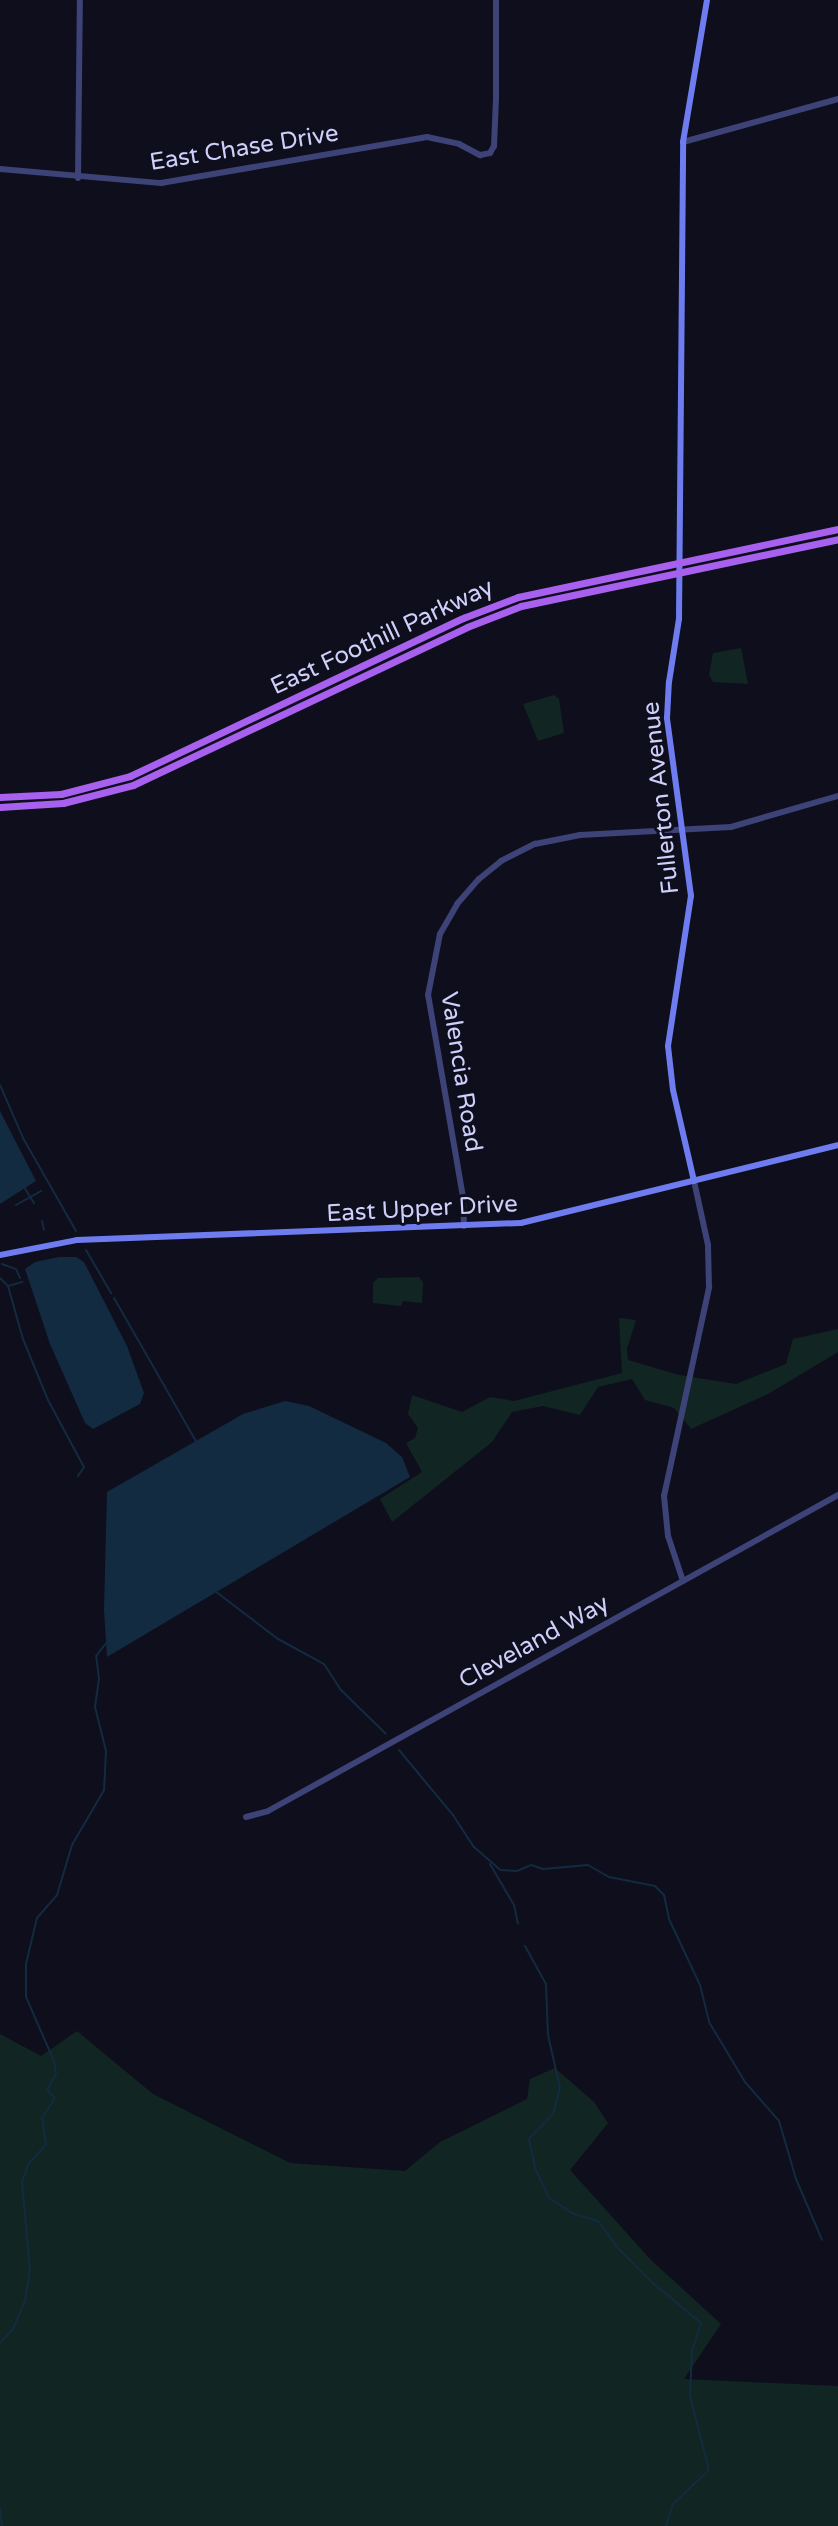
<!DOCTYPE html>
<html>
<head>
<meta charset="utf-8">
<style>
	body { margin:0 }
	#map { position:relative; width:838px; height:2526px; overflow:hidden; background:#0e0e1c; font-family:"Varela Round",sans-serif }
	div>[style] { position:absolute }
	.green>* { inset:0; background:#112622 }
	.water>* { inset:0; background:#122b41 }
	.stream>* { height:2px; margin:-1px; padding:0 1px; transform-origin:1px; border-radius:1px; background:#122b41 }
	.tertiary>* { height:6px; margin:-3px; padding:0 3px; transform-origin:3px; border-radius:3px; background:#3d4277 }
	.secondary>* { height:6px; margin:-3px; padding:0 3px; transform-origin:3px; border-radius:3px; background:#6f7cf0 }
	.primary>* { height:7px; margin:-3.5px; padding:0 3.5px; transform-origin:3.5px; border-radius:3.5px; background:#a860ef }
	span { translate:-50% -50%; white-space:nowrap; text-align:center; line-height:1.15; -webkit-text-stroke:6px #0e0e1c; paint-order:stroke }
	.street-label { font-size:24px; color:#cecffa }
</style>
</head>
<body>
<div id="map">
	<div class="green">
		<div style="clip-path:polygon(741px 648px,748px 684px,713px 682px,709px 675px,713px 653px)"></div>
		<div style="clip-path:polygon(554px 695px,559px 699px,564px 733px,538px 741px,523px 704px)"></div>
		<div style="clip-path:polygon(419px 1277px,423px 1282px,422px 1303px,403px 1301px,401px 1306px,373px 1303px,373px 1283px,378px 1278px)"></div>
		<div style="clip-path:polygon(619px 1318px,636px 1320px,627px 1349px,628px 1360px,679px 1375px,736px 1384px,786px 1364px,793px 1339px,838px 1329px,838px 1352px,768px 1394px,691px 1429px,674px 1408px,645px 1400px,632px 1379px,598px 1387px,580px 1415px,543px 1406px,512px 1412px,492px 1442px,392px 1522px,380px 1499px,422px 1472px,406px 1443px,415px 1438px,418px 1428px,408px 1414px,412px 1395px,462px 1412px,490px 1397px,514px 1401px,622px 1373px)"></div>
		<div style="clip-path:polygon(77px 2031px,153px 2094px,290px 2163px,405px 2171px,440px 2142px,527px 2099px,530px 2079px,555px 2068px,594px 2102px,608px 2123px,570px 2170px,651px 2260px,721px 2324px,684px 2379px,838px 2386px,838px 2526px,0 2526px,0 2034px,41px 2056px)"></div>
	</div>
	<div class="water">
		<div style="clip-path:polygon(0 1111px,36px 1181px,0 1204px)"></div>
		<div style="clip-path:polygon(59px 1257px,76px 1257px,84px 1262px,127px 1346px,144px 1393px,140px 1404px,93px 1429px,85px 1423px,50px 1344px,25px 1269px,35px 1262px)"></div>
		<div style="clip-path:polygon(285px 1401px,309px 1406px,386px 1443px,402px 1457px,410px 1477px,107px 1657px,104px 1610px,107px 1492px,243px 1414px)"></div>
	</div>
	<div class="stream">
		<div style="left:0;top:1085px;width:58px;rotate:66.5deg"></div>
		<div style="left:23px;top:1138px;width:107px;rotate:60.3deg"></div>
		<div style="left:24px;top:1187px;width:19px;rotate:58deg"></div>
		<div style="left:16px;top:1205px;width:29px;rotate:-29deg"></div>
		<div style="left:42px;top:1221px;width:9px;rotate:77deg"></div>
		<div style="left:86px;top:1250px;width:50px;rotate:59.8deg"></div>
		<div style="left:2px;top:1264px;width:15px;rotate:20deg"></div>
		<div style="left:16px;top:1269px;width:10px;rotate:66deg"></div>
		<div style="left:0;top:1278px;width:11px;rotate:45deg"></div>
		<div style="left:8px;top:1286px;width:15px;rotate:-16deg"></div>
		<div style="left:8px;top:1286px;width:55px;rotate:74.2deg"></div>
		<div style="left:23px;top:1339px;width:66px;rotate:67.7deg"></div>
		<div style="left:48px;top:1400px;width:76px;rotate:61.8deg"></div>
		<div style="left:84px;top:1467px;width:11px;rotate:124deg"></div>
		<div style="left:114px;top:1298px;width:167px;rotate:60.2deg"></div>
		<div style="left:215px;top:1591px;width:79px;rotate:37.3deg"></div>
		<div style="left:278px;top:1639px;width:52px;rotate:28.5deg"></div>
		<div style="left:324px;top:1664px;width:30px;rotate:57deg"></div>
		<div style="left:340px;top:1689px;width:64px;rotate:44.4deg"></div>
		<div style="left:399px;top:1750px;width:85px;rotate:50.3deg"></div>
		<div style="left:453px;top:1815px;width:38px;rotate:57deg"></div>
		<div style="left:474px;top:1847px;width:35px;rotate:41deg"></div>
		<div style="left:500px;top:1870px;width:17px;rotate:3deg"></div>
		<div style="left:517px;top:1871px;width:15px;rotate:-23deg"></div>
		<div style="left:531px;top:1865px;width:13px;rotate:18deg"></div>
		<div style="left:543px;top:1869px;width:45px;rotate:-5.1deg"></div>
		<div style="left:588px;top:1865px;width:24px;rotate:30deg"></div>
		<div style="left:609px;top:1877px;width:47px;rotate:11.1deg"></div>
		<div style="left:655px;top:1886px;width:13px;rotate:45deg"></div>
		<div style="left:664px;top:1895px;width:25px;rotate:78deg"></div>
		<div style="left:669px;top:1919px;width:73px;rotate:64.8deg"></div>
		<div style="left:700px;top:1985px;width:38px;rotate:76deg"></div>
		<div style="left:709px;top:2022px;width:70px;rotate:59deg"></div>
		<div style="left:745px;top:2082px;width:52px;rotate:48.9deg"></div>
		<div style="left:779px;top:2121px;width:60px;rotate:73.7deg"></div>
		<div style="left:796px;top:2179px;width:66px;rotate:66.9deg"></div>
		<div style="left:490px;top:1864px;width:48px;rotate:59.7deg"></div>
		<div style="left:514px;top:1905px;width:19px;rotate:78deg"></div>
		<div style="left:525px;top:1946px;width:43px;rotate:61.1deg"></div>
		<div style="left:546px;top:1984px;width:51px;rotate:87.8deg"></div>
		<div style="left:548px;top:2035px;width:54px;rotate:77.2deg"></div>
		<div style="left:560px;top:2088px;width:27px;rotate:105deg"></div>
		<div style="left:553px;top:2114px;width:35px;rotate:134deg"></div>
		<div style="left:529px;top:2139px;width:30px;rotate:78deg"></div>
		<div style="left:535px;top:2168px;width:33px;rotate:65deg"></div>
		<div style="left:549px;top:2198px;width:27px;rotate:33deg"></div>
		<div style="left:572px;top:2213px;width:28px;rotate:18deg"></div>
		<div style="left:599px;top:2222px;width:32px;rotate:54deg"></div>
		<div style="left:618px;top:2248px;width:49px;rotate:45deg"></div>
		<div style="left:653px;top:2283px;width:62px;rotate:39.8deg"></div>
		<div style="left:701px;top:2323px;width:28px;rotate:108deg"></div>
		<div style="left:692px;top:2350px;width:46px;rotate:92.5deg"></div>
		<div style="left:690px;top:2396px;width:76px;rotate:75.6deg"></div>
		<div style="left:709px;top:2470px;width:50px;rotate:136.6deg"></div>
		<div style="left:673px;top:2504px;width:23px;rotate:108deg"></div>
		<div style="left:0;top:2343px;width:19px;rotate:-47deg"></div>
		<div style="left:13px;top:2329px;width:30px;rotate:-67deg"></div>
		<div style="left:25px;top:2301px;width:30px;rotate:-81deg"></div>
		<div style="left:30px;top:2271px;width:89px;rotate:-95.1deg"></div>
		<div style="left:22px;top:2182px;width:20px;rotate:-70deg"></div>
		<div style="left:29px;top:2163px;width:25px;rotate:-47deg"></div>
		<div style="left:46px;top:2145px;width:27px;rotate:-98deg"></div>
		<div style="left:42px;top:2118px;width:24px;rotate:-57deg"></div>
		<div style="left:55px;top:2098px;width:11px;rotate:-135deg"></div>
		<div style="left:47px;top:2090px;width:18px;rotate:-61deg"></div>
		<div style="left:56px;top:2074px;width:13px;rotate:-99deg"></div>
		<div style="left:54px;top:2061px;width:70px;rotate:-113.6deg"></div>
		<div style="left:26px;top:1997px;width:33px;rotate:-90deg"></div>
		<div style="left:26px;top:1964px;width:47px;rotate:-76.6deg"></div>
		<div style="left:37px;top:1918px;width:30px;rotate:-49deg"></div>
		<div style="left:57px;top:1895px;width:52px;rotate:-73.3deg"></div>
		<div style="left:72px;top:1845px;width:64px;rotate:-59.8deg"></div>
		<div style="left:104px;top:1790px;width:39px;rotate:-87deg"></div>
		<div style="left:106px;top:1751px;width:45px;rotate:-104deg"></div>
		<div style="left:95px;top:1707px;width:28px;rotate:-82deg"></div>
		<div style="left:99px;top:1679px;width:23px;rotate:-97deg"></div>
		<div style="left:96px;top:1656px;width:16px;rotate:-52deg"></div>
		<div style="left:0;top:2509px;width:17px;rotate:83deg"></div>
	</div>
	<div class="tertiary">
		<div style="left:683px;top:142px;width:161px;rotate:-15.5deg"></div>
		<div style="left:0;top:169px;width:162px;rotate:5deg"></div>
		<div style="left:161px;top:183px;width:270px;rotate:-9.8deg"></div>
		<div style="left:427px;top:137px;width:33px;rotate:12deg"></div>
		<div style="left:459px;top:144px;width:24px;rotate:28deg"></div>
		<div style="left:480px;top:155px;width:10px;rotate:-11deg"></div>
		<div style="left:490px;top:153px;width:8px;rotate:-60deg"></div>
		<div style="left:494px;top:146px;width:47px;rotate:-87.6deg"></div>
		<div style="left:496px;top:99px;width:99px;rotate:-90deg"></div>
		<div style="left:78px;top:178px;width:178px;rotate:-89.4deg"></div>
		<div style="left:464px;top:1226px;width:29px;rotate:-92deg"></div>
		<div style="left:463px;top:1197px;width:205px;rotate:-99.8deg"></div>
		<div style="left:428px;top:995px;width:62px;rotate:-78.9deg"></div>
		<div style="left:440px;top:934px;width:34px;rotate:-60deg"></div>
		<div style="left:457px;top:904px;width:33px;rotate:-49deg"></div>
		<div style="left:479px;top:879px;width:28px;rotate:-39deg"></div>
		<div style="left:501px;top:861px;width:38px;rotate:-27deg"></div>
		<div style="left:535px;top:844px;width:46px;rotate:-11.3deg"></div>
		<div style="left:580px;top:835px;width:151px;rotate:-3deg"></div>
		<div style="left:731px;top:827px;width:111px;rotate:-16.2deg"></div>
		<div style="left:683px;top:1581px;width:47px;rotate:-108.4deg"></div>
		<div style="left:668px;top:1536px;width:40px;rotate:-95.7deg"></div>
		<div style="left:664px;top:1496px;width:214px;rotate:-77.8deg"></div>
		<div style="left:709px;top:1287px;width:42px;rotate:-91.4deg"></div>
		<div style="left:708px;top:1245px;width:66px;rotate:-102.3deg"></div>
		<div style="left:246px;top:1817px;width:23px;rotate:-15deg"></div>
		<div style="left:268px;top:1811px;width:652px;rotate:-29deg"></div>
	</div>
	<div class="secondary">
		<div style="left:694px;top:1181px;width:93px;rotate:-103deg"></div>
		<div style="left:673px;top:1090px;width:44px;rotate:-96.5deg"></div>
		<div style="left:668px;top:1046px;width:152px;rotate:-81.3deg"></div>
		<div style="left:691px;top:896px;width:180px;rotate:-97.7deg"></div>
		<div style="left:667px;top:718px;width:36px;rotate:-87deg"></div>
		<div style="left:669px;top:682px;width:64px;rotate:-81deg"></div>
		<div style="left:679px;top:619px;width:477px;rotate:-89.5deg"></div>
		<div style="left:683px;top:142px;width:144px;rotate:-80.4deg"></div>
		<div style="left:0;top:1255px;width:78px;rotate:-11deg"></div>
		<div style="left:77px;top:1240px;width:444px;rotate:-2.2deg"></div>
		<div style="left:521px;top:1223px;width:326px;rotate:-13.8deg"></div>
	</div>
	<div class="primary">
		<div style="left:0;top:797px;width:61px;rotate:-2.8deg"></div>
		<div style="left:61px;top:794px;width:71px;rotate:-14.6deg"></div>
		<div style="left:130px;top:776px;width:369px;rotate:-25.4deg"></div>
		<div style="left:463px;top:618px;width:59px;rotate:-20.9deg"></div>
		<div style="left:518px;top:597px;width:327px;rotate:-12deg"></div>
		<div style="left:0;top:807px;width:63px;rotate:-3.6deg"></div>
		<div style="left:63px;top:803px;width:72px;rotate:-14.4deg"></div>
		<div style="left:133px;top:785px;width:369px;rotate:-25.3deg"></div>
		<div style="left:467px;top:627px;width:58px;rotate:-21.3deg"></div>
		<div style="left:521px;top:606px;width:324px;rotate:-11.9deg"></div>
	</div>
	<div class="street-label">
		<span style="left:244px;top:148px;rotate:-9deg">East Chase Drive</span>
		<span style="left:382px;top:637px;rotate:-25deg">East Foothill Parkway</span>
		<span style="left:661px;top:798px;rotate:-96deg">Fullerton Avenue</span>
		<span style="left:461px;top:1072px;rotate:81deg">Valencia Road</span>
		<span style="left:422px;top:1209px;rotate:-3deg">East Upper Drive</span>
		<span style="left:534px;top:1642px;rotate:-29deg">Cleveland Way</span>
	</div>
</div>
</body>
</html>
